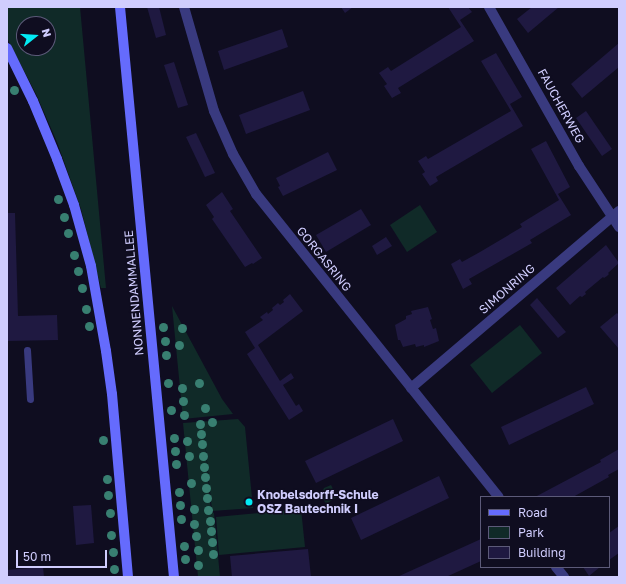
<!DOCTYPE html>
<html>
<head>
<meta charset="utf-8">
<style>
	body { margin:0 }
	#map { position:relative; width:626px; height:584px; overflow:hidden; background:#0f0d20; font-family:"Golos Text",sans-serif }
	div>[style] { position:absolute }
	.green>* { inset:0; background:#102a28 }
	.building>* { inset:0; background:#1f1941 }
	.lane>* { height:7px; margin:-3.5px; padding:0 3.5px; transform-origin:3.5px; border-radius:3.5px; background:#393a7f }
	.street>* { height:10px; margin:-5px; padding:0 5px; transform-origin:5px; border-radius:5px; background:#393a7f }
	.secondary>* { height:10px; margin:-5px; padding:0 5px; transform-origin:5px; border-radius:5px; background:#656bfd }
	.trees>* { width:9px; height:9px; margin:-4.5px; border-radius:50%; background:#387f71 }
	.dots>* { width:11px; height:11px; translate:-50% -50%; box-sizing:border-box; border:2px solid #0f0d20; border-radius:50% }
	span { translate:-50% -50%; white-space:nowrap; text-align:center; line-height:1.15; -webkit-text-stroke:3px #0f0d20; paint-order:stroke }
	.street-label { font-size:12px; color:#d0cdfe }
	.poi-label { font-size:12px; color:#d0cdfe; font-weight:700 }
	.left { translate:0 -50%; text-align:left }
	.frame { position:absolute; inset:0; border:8px solid #d0cdfe; pointer-events:none }
	.legend { position:absolute; left:480px; top:496px; width:130px; height:72px; box-sizing:border-box; background:#0f0d20; border:1px solid #5c5a79; margin:0; padding:5px 7px; list-style:none; font-size:12px; color:#d0cdfe }
	.legend li { display:flex; align-items:center; gap:8px; height:20px }
	.legend b { width:20px; border:1px solid #5c5a79 }
	.north { position:absolute; left:16px; top:16px; width:40px; height:40px; box-sizing:border-box; background:#0f0d20; border:1px solid #5c5a79; border-radius:50%; rotate:73deg; font-size:11px; font-weight:700; line-height:16px; text-align:center; color:#d0cdfe }
	.north::after { content:''; display:block; margin:auto; width:14px; height:18px; background:#03ebf4; clip-path:polygon(50% 0,100% 100%,50% 72%,0 100%) }
	.scale { position:absolute; left:16px; top:550px; width:91px; height:18px; box-sizing:border-box; border:2px solid #d0cdfe; border-top:0; padding-left:5px; font-size:12px; line-height:14px; white-space:nowrap; color:#d0cdfe; -webkit-text-stroke:3px #0f0d20; paint-order:stroke }
</style>
</head>
<body>
<div id="map">
	<div class="green">
		<div style="clip-path:polygon(evenodd,7px 7px,80px 7px,106px 288px,101px 288px,81px 209px,57px 142px,36px 94px,7px 38px,7px 7px,24px 24px,48px 24px,48px 48px,24px 48px,24px 24px)"></div>
		<div style="clip-path:polygon(420px 205px,437px 232px,407px 252px,390px 225px)"></div>
		<div style="clip-path:polygon(172px 306px,222px 399px,233px 414px,183px 419px)"></div>
		<div style="clip-path:polygon(520px 325px,542px 353px,492px 393px,470px 365px)"></div>
		<div style="clip-path:polygon(238px 419px,245px 427px,253px 508px,212px 511px,204px 430px,211px 512px,214px 513px,220px 577px,198px 577px,183px 423px)"></div>
		<div style="clip-path:polygon(331px 485px,337px 497px,326px 504px,321px 495px,324px 488px)"></div>
		<div style="clip-path:polygon(301px 509px,305px 547px,219px 555px,216px 517px)"></div>
	</div>
	<div class="building">
		<div style="clip-path:polygon(147px 7px,159px 7px,166px 35px,156px 38px)"></div>
		<div style="clip-path:polygon(341px 7px,353px 7px,345px 13px)"></div>
		<div style="clip-path:polygon(448px 7px,468px 7px,472px 12px,460px 20px,474px 41px,398px 88px,401px 93px,392px 98px,384px 86px,387px 84px,379px 73px,388px 67px,391px 71px,461px 27px)"></div>
		<div style="clip-path:polygon(532px 7px,559px 7px,528px 33px,517px 19px)"></div>
		<div style="clip-path:polygon(282px 29px,288px 47px,224px 70px,218px 51px)"></div>
		<div style="clip-path:polygon(619px 43px,619px 67px,582px 98px,571px 84px)"></div>
		<div style="clip-path:polygon(496px 53px,522px 97px,510px 104px,523px 126px,436px 177px,438px 181px,430px 186px,422px 174px,425px 172px,418px 161px,426px 156px,428px 159px,511px 111px,481px 61px)"></div>
		<div style="clip-path:polygon(174px 62px,188px 105px,178px 108px,164px 65px)"></div>
		<div style="clip-path:polygon(303px 91px,310px 110px,246px 134px,239px 115px)"></div>
		<div style="clip-path:polygon(586px 111px,612px 149px,602px 156px,576px 118px)"></div>
		<div style="clip-path:polygon(196px 133px,215px 173px,205px 177px,186px 137px)"></div>
		<div style="clip-path:polygon(546px 141px,570px 187px,558px 194px,571px 215px,530px 240px,532px 243px,469px 279px,472px 284px,463px 289px,451px 264px,460px 259px,462px 262px,480px 252px,522px 227px,520px 224px,559px 200px,531px 149px)"></div>
		<div style="clip-path:polygon(328px 152px,337px 170px,283px 196px,278px 187px,280px 186px,276px 178px)"></div>
		<div style="clip-path:polygon(222px 192px,233px 209px,230px 211px,262px 258px,253px 264px,252px 263px,245px 267px,212px 219px,214px 217px,206px 205px)"></div>
		<div style="clip-path:polygon(361px 209px,371px 225px,326px 252px,316px 235px)"></div>
		<div style="clip-path:polygon(7px 213px,15px 213px,18px 316px,57px 315px,58px 340px,7px 341px)"></div>
		<div style="clip-path:polygon(386px 237px,392px 246px,377px 255px,372px 246px)"></div>
		<div style="clip-path:polygon(606px 245px,619px 263px,608px 273px,609px 274px,607px 276px,604px 278px,603px 277px,585px 292px,586px 294px,582px 297px,580px 296px,570px 305px,556px 288px)"></div>
		<div style="clip-path:polygon(290px 294px,303px 311px,258px 345px,280px 381px,291px 373px,294px 378px,283px 385px,296px 406px,299px 404px,303px 411px,289px 420px,247px 354px,255px 348px,245px 332px,263px 320px,260px 317px,267px 312px,268px 314px,273px 310px,272px 308px,278px 303px,280px 305px,284px 302px,283px 300px)"></div>
		<div style="clip-path:polygon(537px 298px,566px 332px,558px 338px,530px 305px)"></div>
		<div style="clip-path:polygon(428px 307px,432px 319px,430px 320px,433px 329px,436px 328px,439px 341px,424px 347px,424px 345px,416px 347px,415px 344px,403px 347px,400px 340px,398px 340px,395px 325px,406px 319px,406px 316px,412px 314px,411px 311px)"></div>
		<div style="clip-path:polygon(617px 313px,619px 315px,619px 349px,600px 327px)"></div>
		<div style="clip-path:polygon(586px 387px,594px 404px,509px 445px,501px 427px)"></div>
		<div style="clip-path:polygon(393px 419px,403px 441px,316px 483px,305px 461px)"></div>
		<div style="clip-path:polygon(619px 449px,619px 469px,608px 475px,609px 477px,573px 497px,535px 497px,601px 462px,600px 460px)"></div>
		<div style="clip-path:polygon(439px 476px,449px 498px,361px 540px,351px 518px)"></div>
		<div style="clip-path:polygon(91px 505px,94px 543px,76px 545px,73px 506px)"></div>
		<div style="clip-path:polygon(619px 526px,619px 553px,609px 560px,609px 533px)"></div>
		<div style="clip-path:polygon(481px 539px,481px 561px,446px 577px,397px 577px)"></div>
		<div style="clip-path:polygon(308px 549px,311px 577px,232px 577px,230px 556px)"></div>
		<div style="clip-path:polygon(43px 567px,44px 577px,7px 577px,7px 570px)"></div>
		<div style="clip-path:polygon(583px 567px,600px 567px,589px 576px)"></div>
	</div>
	<div class="lane">
		<div style="left:27px;top:350px;width:49px;rotate:86.5deg"></div>
	</div>
	<div class="street">
		<div style="left:184px;top:7px;width:108px;rotate:73.9deg"></div>
		<div style="left:214px;top:111px;width:47px;rotate:66.2deg"></div>
		<div style="left:233px;top:154px;width:46px;rotate:60.1deg"></div>
		<div style="left:256px;top:194px;width:388px;rotate:51.3deg"></div>
		<div style="left:489px;top:7px;width:183px;rotate:60.5deg"></div>
		<div style="left:579px;top:166px;width:73px;rotate:56.7deg"></div>
		<div style="left:411px;top:388px;width:273px;rotate:-40.4deg"></div>
		<div style="left:556px;top:567px;width:13px;rotate:51deg"></div>
	</div>
	<div class="secondary">
		<div style="left:120px;top:7px;width:573px;rotate:84.59deg"></div>
		<div style="left:7px;top:48px;width:59px;rotate:63.9deg"></div>
		<div style="left:33px;top:101px;width:63px;rotate:67.5deg"></div>
		<div style="left:57px;top:159px;width:49px;rotate:69.7deg"></div>
		<div style="left:74px;top:205px;width:63px;rotate:74.4deg"></div>
		<div style="left:91px;top:266px;width:86px;rotate:80deg"></div>
		<div style="left:106px;top:351px;width:43px;rotate:82.1deg"></div>
		<div style="left:112px;top:394px;width:184px;rotate:85deg"></div>
	</div>
	<div class="trees">
		<div style="left:14px;top:90px"></div>
		<div style="left:58px;top:199px"></div>
		<div style="left:64px;top:217px"></div>
		<div style="left:68px;top:233px"></div>
		<div style="left:74px;top:255px"></div>
		<div style="left:78px;top:271px"></div>
		<div style="left:82px;top:288px"></div>
		<div style="left:86px;top:309px"></div>
		<div style="left:89px;top:326px"></div>
		<div style="left:163px;top:327px"></div>
		<div style="left:182px;top:328px"></div>
		<div style="left:165px;top:341px"></div>
		<div style="left:179px;top:345px"></div>
		<div style="left:166px;top:355px"></div>
		<div style="left:168px;top:383px"></div>
		<div style="left:199px;top:383px"></div>
		<div style="left:182px;top:388px"></div>
		<div style="left:183px;top:401px"></div>
		<div style="left:205px;top:408px"></div>
		<div style="left:171px;top:410px"></div>
		<div style="left:184px;top:415px"></div>
		<div style="left:212px;top:422px"></div>
		<div style="left:200px;top:424px"></div>
		<div style="left:201px;top:434px"></div>
		<div style="left:174px;top:438px"></div>
		<div style="left:103px;top:440px"></div>
		<div style="left:187px;top:441px"></div>
		<div style="left:202px;top:444px"></div>
		<div style="left:175px;top:451px"></div>
		<div style="left:189px;top:456px"></div>
		<div style="left:203px;top:456px"></div>
		<div style="left:176px;top:464px"></div>
		<div style="left:204px;top:467px"></div>
		<div style="left:205px;top:477px"></div>
		<div style="left:107px;top:479px"></div>
		<div style="left:191px;top:483px"></div>
		<div style="left:206px;top:488px"></div>
		<div style="left:179px;top:492px"></div>
		<div style="left:108px;top:495px"></div>
		<div style="left:207px;top:498px"></div>
		<div style="left:180px;top:505px"></div>
		<div style="left:194px;top:509px"></div>
		<div style="left:208px;top:510px"></div>
		<div style="left:110px;top:513px"></div>
		<div style="left:181px;top:519px"></div>
		<div style="left:210px;top:521px"></div>
		<div style="left:194px;top:524px"></div>
		<div style="left:211px;top:531px"></div>
		<div style="left:111px;top:535px"></div>
		<div style="left:196px;top:536px"></div>
		<div style="left:212px;top:542px"></div>
		<div style="left:184px;top:546px"></div>
		<div style="left:198px;top:550px"></div>
		<div style="left:113px;top:552px"></div>
		<div style="left:213px;top:554px"></div>
		<div style="left:185px;top:559px"></div>
		<div style="left:198px;top:565px"></div>
		<div style="left:114px;top:569px"></div>
	</div>
	<div class="dots">
		<div style="left:249px;top:502px;background:#03ebf4"></div>
	</div>
	<div class="street-label">
		<span style="left:561px;top:106px;rotate:61deg">FAUCHERWEG</span>
		<span style="left:324px;top:259px;rotate:51deg">GORGASRING</span>
		<span style="left:507px;top:289px;rotate:-41deg">SIMONRING</span>
		<span style="left:134px;top:293px;rotate:-95deg">NONNENDAMMALLEE</span>
	</div>
	<div class="poi-label">
		<span class="left" style="left:257px;top:502px">Knobelsdorff-Schule<br>OSZ Bautechnik I</span>
	</div>
	<div class="frame"></div>
	<ul class="legend">
	<li><b style="height:5px;background:#656bfd"></b>Road</li>
	<li><b style="height:11px;background:#102a28"></b>Park</li>
	<li><b style="height:11px;background:#1f1941"></b>Building</li>
	</ul>
	<div class="north">N</div>
	<div class="scale">50 m</div>
</div>
</body>
</html>
